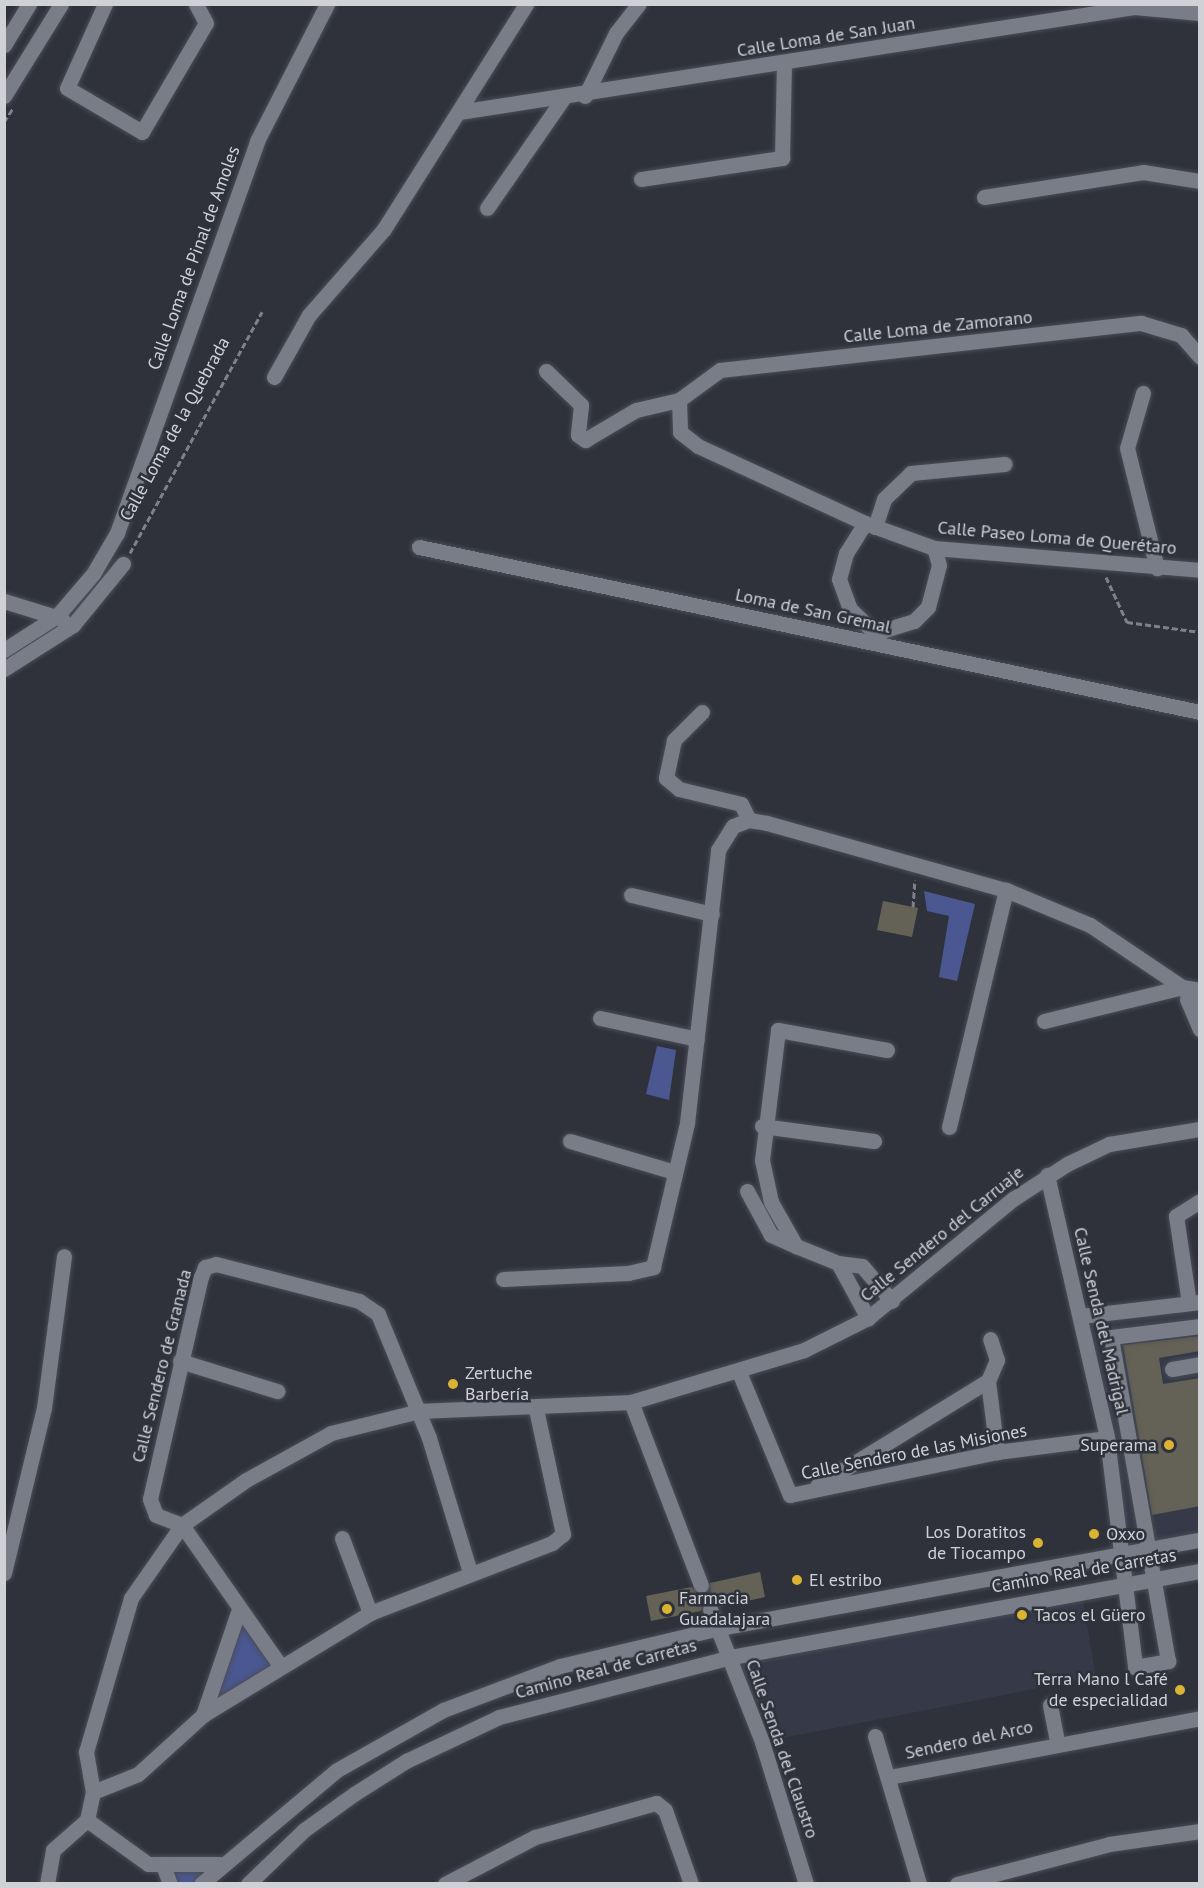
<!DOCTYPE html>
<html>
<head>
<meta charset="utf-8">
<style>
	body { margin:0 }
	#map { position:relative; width:1204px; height:1888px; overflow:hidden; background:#2f323b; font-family:"PT Sans",sans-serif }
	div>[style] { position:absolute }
	.built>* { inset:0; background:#353948 }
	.green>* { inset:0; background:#4a5791 }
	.building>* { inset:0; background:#646157 }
	.minor-tunnel>* { height:15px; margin-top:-7.5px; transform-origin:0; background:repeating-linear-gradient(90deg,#474a52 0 15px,transparent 0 23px) }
	.path>* { height:3px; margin-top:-1.5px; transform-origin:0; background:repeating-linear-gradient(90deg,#7f8189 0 6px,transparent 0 9px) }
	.roads { filter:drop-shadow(0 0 2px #4b4d55) drop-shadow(0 0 2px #4b4d55) }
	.minor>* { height:15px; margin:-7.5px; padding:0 7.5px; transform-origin:7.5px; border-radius:7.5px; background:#797d87 }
	.dots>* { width:16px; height:16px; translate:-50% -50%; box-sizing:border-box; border:3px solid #2f323b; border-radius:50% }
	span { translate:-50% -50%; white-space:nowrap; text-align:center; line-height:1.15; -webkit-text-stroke:5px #2f323b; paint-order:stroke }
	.street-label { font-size:18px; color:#cfd1d7 }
	.poi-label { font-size:18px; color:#cfd1d7 }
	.left { translate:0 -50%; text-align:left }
	.right { translate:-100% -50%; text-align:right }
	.frame { position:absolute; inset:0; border:6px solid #cfd1d7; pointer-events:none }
</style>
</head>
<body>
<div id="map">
	<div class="built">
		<div style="clip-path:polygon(1199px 1302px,1199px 1540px,1118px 1553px,1081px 1316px)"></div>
		<div style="clip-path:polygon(1081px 1589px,1096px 1677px,762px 1742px,731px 1657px)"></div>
	</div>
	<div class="green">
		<div style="clip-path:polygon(924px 891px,975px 904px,957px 981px,939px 977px,949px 916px,927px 911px)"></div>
		<div style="clip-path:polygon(657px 1046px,676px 1050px,669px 1100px,646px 1094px)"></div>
		<div style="clip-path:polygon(239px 1609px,281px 1667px,203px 1715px)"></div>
		<div style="clip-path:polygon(220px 1864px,201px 1884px,170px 1883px,163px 1865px)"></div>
	</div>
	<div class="building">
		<div style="clip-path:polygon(883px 901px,918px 908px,912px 937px,877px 930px)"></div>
		<div style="clip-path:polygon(1200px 1336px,1200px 1351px,1159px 1358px,1163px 1384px,1200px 1378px,1200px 1506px,1152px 1515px,1123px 1345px)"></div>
		<div style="clip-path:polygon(760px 1572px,765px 1597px,720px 1607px,707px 1600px,701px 1611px,651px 1621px,646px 1596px,691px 1587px,704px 1594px,710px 1583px)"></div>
	</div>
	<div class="minor-tunnel">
		<div style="left:701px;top:1585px;width:26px;rotate:69deg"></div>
	</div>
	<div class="path">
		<div style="left:4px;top:122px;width:17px;rotate:-57deg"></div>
		<div style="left:130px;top:553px;width:275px;rotate:-61.3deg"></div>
		<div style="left:1106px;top:577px;width:50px;rotate:65deg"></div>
		<div style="left:1127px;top:622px;width:74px;rotate:7.8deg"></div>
		<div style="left:913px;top:907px;width:27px;rotate:-86deg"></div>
	</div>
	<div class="roads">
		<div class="minor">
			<div style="left:105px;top:4px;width:92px;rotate:114.3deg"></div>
			<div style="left:67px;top:88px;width:87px;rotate:30.4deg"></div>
			<div style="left:142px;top:132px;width:126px;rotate:-59.6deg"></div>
			<div style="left:206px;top:23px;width:21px;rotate:-118deg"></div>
			<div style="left:4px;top:45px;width:48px;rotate:-58.6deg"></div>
			<div style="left:4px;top:96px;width:108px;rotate:-58.2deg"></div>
			<div style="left:585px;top:96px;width:70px;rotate:-63.8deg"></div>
			<div style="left:616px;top:33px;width:37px;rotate:-52deg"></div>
			<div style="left:459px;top:112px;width:683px;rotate:-8.84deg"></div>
			<div style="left:1134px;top:7px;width:66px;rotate:5.2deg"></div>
			<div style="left:641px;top:179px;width:143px;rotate:-8.5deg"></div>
			<div style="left:782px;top:158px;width:94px;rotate:-88.8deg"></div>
			<div style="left:984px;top:197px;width:161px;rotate:-8.9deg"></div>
			<div style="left:1143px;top:172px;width:58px;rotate:9deg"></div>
			<div style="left:487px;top:208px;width:131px;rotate:-55.2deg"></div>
			<div style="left:546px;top:371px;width:49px;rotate:44.2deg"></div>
			<div style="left:581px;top:405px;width:30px;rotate:96deg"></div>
			<div style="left:578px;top:435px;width:9px;rotate:36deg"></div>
			<div style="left:585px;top:440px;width:59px;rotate:-30.5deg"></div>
			<div style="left:636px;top:410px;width:44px;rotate:-13.1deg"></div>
			<div style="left:274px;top:377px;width:71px;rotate:-60.6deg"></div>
			<div style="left:309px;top:315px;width:114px;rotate:-48.9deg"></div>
			<div style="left:384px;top:229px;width:266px;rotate:-57.7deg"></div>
			<div style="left:1143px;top:393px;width:57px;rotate:106.2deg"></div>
			<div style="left:1127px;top:448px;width:124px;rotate:76deg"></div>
			<div style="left:679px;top:400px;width:32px;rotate:88deg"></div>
			<div style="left:680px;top:432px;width:23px;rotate:38deg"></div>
			<div style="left:698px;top:446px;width:184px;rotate:24.8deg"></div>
			<div style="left:865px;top:523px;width:73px;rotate:19.9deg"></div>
			<div style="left:934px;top:548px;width:267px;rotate:4.7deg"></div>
			<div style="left:679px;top:400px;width:51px;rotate:-36.2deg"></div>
			<div style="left:720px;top:370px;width:424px;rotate:-6.4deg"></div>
			<div style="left:1141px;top:323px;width:42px;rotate:16.7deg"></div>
			<div style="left:1181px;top:335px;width:29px;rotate:49deg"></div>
			<div style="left:865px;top:523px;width:36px;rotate:122deg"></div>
			<div style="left:846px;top:553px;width:27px;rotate:105deg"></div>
			<div style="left:839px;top:579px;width:32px;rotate:70deg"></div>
			<div style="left:850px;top:609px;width:35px;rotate:44deg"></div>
			<div style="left:875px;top:633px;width:41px;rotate:-17.1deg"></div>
			<div style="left:914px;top:621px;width:20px;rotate:-45deg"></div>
			<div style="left:928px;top:607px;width:43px;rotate:-75.3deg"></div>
			<div style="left:939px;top:565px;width:18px;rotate:-106deg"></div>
			<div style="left:875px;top:527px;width:29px;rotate:-72deg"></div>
			<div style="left:884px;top:499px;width:37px;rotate:-44deg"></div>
			<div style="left:911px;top:473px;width:94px;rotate:-5.5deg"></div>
			<div style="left:419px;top:547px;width:798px;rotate:11.93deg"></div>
			<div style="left:4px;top:601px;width:61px;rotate:17.2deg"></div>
			<div style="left:4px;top:650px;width:63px;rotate:-32.7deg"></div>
			<div style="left:57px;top:616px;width:55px;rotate:-49.4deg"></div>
			<div style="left:93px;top:574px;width:48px;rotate:-59.7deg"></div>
			<div style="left:117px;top:533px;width:416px;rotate:-70.3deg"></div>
			<div style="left:257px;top:141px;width:154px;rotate:-62.9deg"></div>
			<div style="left:4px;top:669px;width:82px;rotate:-32.5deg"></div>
			<div style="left:73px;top:625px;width:79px;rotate:-50.7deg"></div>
			<div style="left:702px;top:712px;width:40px;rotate:135deg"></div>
			<div style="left:674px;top:740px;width:39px;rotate:102deg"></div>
			<div style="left:666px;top:778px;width:17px;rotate:40deg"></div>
			<div style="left:679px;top:789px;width:64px;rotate:13.6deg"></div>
			<div style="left:741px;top:804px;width:18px;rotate:63deg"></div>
			<div style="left:631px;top:895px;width:83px;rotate:13.2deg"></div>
			<div style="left:1187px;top:999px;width:33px;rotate:67deg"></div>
			<div style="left:600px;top:1018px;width:99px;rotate:12.2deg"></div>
			<div style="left:1044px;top:1021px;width:142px;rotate:-13.8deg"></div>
			<div style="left:1182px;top:987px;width:18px;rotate:9deg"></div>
			<div style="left:887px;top:1050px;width:111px;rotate:-169.6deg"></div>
			<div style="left:778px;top:1030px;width:131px;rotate:97deg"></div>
			<div style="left:762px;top:1160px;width:43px;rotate:77.9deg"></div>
			<div style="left:771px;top:1202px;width:51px;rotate:60.4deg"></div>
			<div style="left:796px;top:1246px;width:45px;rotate:22deg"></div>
			<div style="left:838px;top:1263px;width:24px;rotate:7deg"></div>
			<div style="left:862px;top:1266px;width:46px;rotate:49.4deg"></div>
			<div style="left:762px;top:1126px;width:113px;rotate:7.6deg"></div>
			<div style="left:949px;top:1127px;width:244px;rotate:-76.5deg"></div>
			<div style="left:570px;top:1141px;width:105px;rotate:16.5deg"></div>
			<div style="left:1047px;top:1175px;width:270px;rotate:77.1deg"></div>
			<div style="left:1107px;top:1438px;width:231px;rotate:83deg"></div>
			<div style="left:1135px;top:1667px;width:34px;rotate:-10deg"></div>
			<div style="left:1168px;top:1661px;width:329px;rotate:-100deg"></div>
			<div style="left:1111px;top:1337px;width:90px;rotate:-7deg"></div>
			<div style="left:747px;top:1191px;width:50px;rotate:61.4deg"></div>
			<div style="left:771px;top:1235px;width:27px;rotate:24deg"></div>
			<div style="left:838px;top:1263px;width:63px;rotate:61.4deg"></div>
			<div style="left:503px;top:1279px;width:125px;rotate:-2.7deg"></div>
			<div style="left:628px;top:1273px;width:26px;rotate:-13deg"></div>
			<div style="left:653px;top:1267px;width:148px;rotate:-76.7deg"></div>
			<div style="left:687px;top:1123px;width:275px;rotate:-83.5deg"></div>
			<div style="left:718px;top:850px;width:28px;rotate:-58deg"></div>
			<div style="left:733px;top:826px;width:17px;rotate:-21deg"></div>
			<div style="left:749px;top:820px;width:18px;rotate:9deg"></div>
			<div style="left:767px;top:823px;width:248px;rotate:15.7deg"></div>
			<div style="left:1006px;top:890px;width:91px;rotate:22.6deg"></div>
			<div style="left:1090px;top:925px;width:111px;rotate:34deg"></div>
			<div style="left:1182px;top:987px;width:28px;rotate:49deg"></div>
			<div style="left:1189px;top:1303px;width:88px;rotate:-98.5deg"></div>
			<div style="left:1176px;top:1216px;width:28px;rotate:-32deg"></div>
			<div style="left:1081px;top:1316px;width:120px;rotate:-6.7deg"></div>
			<div style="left:180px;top:1361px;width:102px;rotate:17.2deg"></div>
			<div style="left:1172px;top:1369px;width:28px;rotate:-10deg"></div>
			<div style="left:739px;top:1372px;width:133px;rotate:67.5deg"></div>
			<div style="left:790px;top:1495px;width:211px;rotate:-11.7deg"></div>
			<div style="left:997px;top:1452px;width:111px;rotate:-7.3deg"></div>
			<div style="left:988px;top:1381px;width:72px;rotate:82.8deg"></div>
			<div style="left:631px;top:1402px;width:196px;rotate:69.1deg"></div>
			<div style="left:817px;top:1486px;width:201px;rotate:-31.6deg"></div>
			<div style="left:988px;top:1381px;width:23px;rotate:-67deg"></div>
			<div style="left:997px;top:1360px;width:22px;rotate:-108deg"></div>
			<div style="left:182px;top:1525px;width:28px;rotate:-159deg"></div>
			<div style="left:156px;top:1515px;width:17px;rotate:-111deg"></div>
			<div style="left:150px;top:1499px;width:228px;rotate:-77.1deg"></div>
			<div style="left:201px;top:1277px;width:11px;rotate:-68deg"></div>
			<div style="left:205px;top:1267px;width:11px;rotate:-15deg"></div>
			<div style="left:216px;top:1264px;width:148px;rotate:14.5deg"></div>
			<div style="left:359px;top:1301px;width:23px;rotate:34deg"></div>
			<div style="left:378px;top:1314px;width:134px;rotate:67.6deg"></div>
			<div style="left:429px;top:1438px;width:140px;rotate:73deg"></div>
			<div style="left:182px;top:1525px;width:173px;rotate:55.1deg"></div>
			<div style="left:342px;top:1538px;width:80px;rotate:69.5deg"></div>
			<div style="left:4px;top:1573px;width:170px;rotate:-76.4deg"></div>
			<div style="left:44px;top:1408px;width:153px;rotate:-82.5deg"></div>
			<div style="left:710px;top:1609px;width:143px;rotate:68.6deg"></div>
			<div style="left:762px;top:1742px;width:149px;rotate:72.8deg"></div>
			<div style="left:1050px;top:1705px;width:37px;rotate:79deg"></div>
			<div style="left:203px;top:1715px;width:112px;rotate:-71.2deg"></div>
			<div style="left:875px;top:1736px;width:154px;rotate:73.4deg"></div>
			<div style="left:889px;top:1777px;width:317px;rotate:-10.7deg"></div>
			<div style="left:93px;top:1792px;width:48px;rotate:-21.8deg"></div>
			<div style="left:138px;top:1774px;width:88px;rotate:-42.2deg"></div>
			<div style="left:203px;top:1715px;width:196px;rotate:-31.4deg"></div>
			<div style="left:370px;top:1613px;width:195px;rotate:-21deg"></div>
			<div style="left:552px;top:1543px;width:14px;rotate:-39deg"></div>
			<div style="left:563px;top:1534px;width:128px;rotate:-102.2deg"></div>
			<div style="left:220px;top:1864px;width:72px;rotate:180deg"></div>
			<div style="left:148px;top:1864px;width:75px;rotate:-144.2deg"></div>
			<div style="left:87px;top:1820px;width:29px;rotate:-78deg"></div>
			<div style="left:93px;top:1792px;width:41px;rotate:-99.9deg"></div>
			<div style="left:86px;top:1752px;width:160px;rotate:-73.7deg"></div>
			<div style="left:131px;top:1598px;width:89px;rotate:-55.1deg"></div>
			<div style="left:182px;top:1525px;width:78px;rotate:-35.1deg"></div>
			<div style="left:246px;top:1480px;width:97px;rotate:-28.9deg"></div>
			<div style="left:331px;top:1433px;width:91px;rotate:-14deg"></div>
			<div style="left:419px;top:1411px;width:212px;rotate:-2.4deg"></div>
			<div style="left:631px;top:1402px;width:181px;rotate:-16.7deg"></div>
			<div style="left:804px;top:1350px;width:72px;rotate:-26.6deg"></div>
			<div style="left:868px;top:1318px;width:188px;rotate:-39.4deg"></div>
			<div style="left:1013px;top:1199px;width:64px;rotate:-32.9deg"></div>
			<div style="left:1067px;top:1164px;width:47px;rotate:-25.5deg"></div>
			<div style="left:1109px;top:1144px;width:92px;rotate:-9.4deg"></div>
			<div style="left:163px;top:1865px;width:20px;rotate:70deg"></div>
			<div style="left:47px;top:1884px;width:35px;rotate:-80deg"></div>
			<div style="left:53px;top:1850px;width:45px;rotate:-41.4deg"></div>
			<div style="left:201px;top:1884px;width:177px;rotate:-40deg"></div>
			<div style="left:337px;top:1770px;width:122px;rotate:-29.5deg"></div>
			<div style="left:443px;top:1710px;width:125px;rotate:-20.6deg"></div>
			<div style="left:560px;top:1666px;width:163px;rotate:-13.4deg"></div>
			<div style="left:719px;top:1628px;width:489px;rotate:-10.4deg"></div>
			<div style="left:248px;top:1884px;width:78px;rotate:-44deg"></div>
			<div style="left:304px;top:1830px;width:62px;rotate:-35.8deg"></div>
			<div style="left:354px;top:1794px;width:62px;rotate:-32.4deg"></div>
			<div style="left:406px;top:1761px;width:103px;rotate:-25.3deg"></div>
			<div style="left:499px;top:1717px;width:240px;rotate:-14.5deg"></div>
			<div style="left:731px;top:1657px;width:477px;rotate:-10.4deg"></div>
			<div style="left:445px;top:1884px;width:102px;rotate:-27.6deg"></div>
			<div style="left:535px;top:1837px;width:126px;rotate:-15.7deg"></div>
			<div style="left:656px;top:1803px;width:11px;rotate:38deg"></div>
			<div style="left:665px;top:1810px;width:78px;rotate:70.6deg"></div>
			<div style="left:957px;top:1884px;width:157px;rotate:-14.7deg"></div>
			<div style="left:1109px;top:1844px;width:92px;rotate:-8.1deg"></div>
		</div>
	</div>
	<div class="dots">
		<div style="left:453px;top:1384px;background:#dab333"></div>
		<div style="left:1169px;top:1445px;background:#dab333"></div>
		<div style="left:1094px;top:1534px;background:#dab333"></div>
		<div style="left:1038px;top:1543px;background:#dab333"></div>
		<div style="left:797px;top:1580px;background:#dab333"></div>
		<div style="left:667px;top:1609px;background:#dab333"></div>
		<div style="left:1022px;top:1615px;background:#dab333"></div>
		<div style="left:1180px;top:1690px;background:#dab333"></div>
	</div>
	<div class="street-label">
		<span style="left:826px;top:37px;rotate:-9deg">Calle Loma de San Juan</span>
		<span style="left:194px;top:258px;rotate:-70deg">Calle Loma de Pinal de Amoles</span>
		<span style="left:938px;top:327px;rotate:-6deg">Calle Loma de Zamorano</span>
		<span style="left:175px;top:429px;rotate:-61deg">Calle Loma de la Quebrada</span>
		<span style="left:1057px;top:538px;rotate:5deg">Calle Paseo Loma de Querétaro</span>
		<span style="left:813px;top:611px;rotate:12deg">Loma de San Gremal</span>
		<span style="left:942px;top:1234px;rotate:-39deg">Calle Sendero del Carruaje</span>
		<span style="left:1101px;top:1321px;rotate:77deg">Calle Senda del Madrigal</span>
		<span style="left:162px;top:1366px;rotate:-76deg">Calle Sendero de Granada</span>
		<span style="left:914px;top:1452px;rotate:-11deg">Calle Sendero de las Misiones</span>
		<span style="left:1084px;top:1571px;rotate:-10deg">Camino Real de Carretas</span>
		<span style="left:606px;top:1669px;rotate:-15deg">Camino Real de Carretas</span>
		<span style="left:969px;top:1740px;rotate:-12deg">Sendero del Arco</span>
		<span style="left:782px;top:1749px;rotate:71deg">Calle Senda del Claustro</span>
	</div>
	<div class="poi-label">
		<span class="left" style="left:465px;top:1384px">Zertuche<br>Barbería</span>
		<span class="right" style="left:1157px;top:1445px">Superama</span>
		<span class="right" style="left:1026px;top:1543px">Los Doratitos<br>de Tiocampo</span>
		<span class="left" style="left:1106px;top:1534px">Oxxo</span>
		<span class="left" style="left:809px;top:1580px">El estribo</span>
		<span class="left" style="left:679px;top:1609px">Farmacia<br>Guadalajara</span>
		<span class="left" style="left:1034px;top:1615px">Tacos el Güero</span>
		<span class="right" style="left:1168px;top:1690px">Terra Mano l Café<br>de especialidad</span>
	</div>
	<div class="frame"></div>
</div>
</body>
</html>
